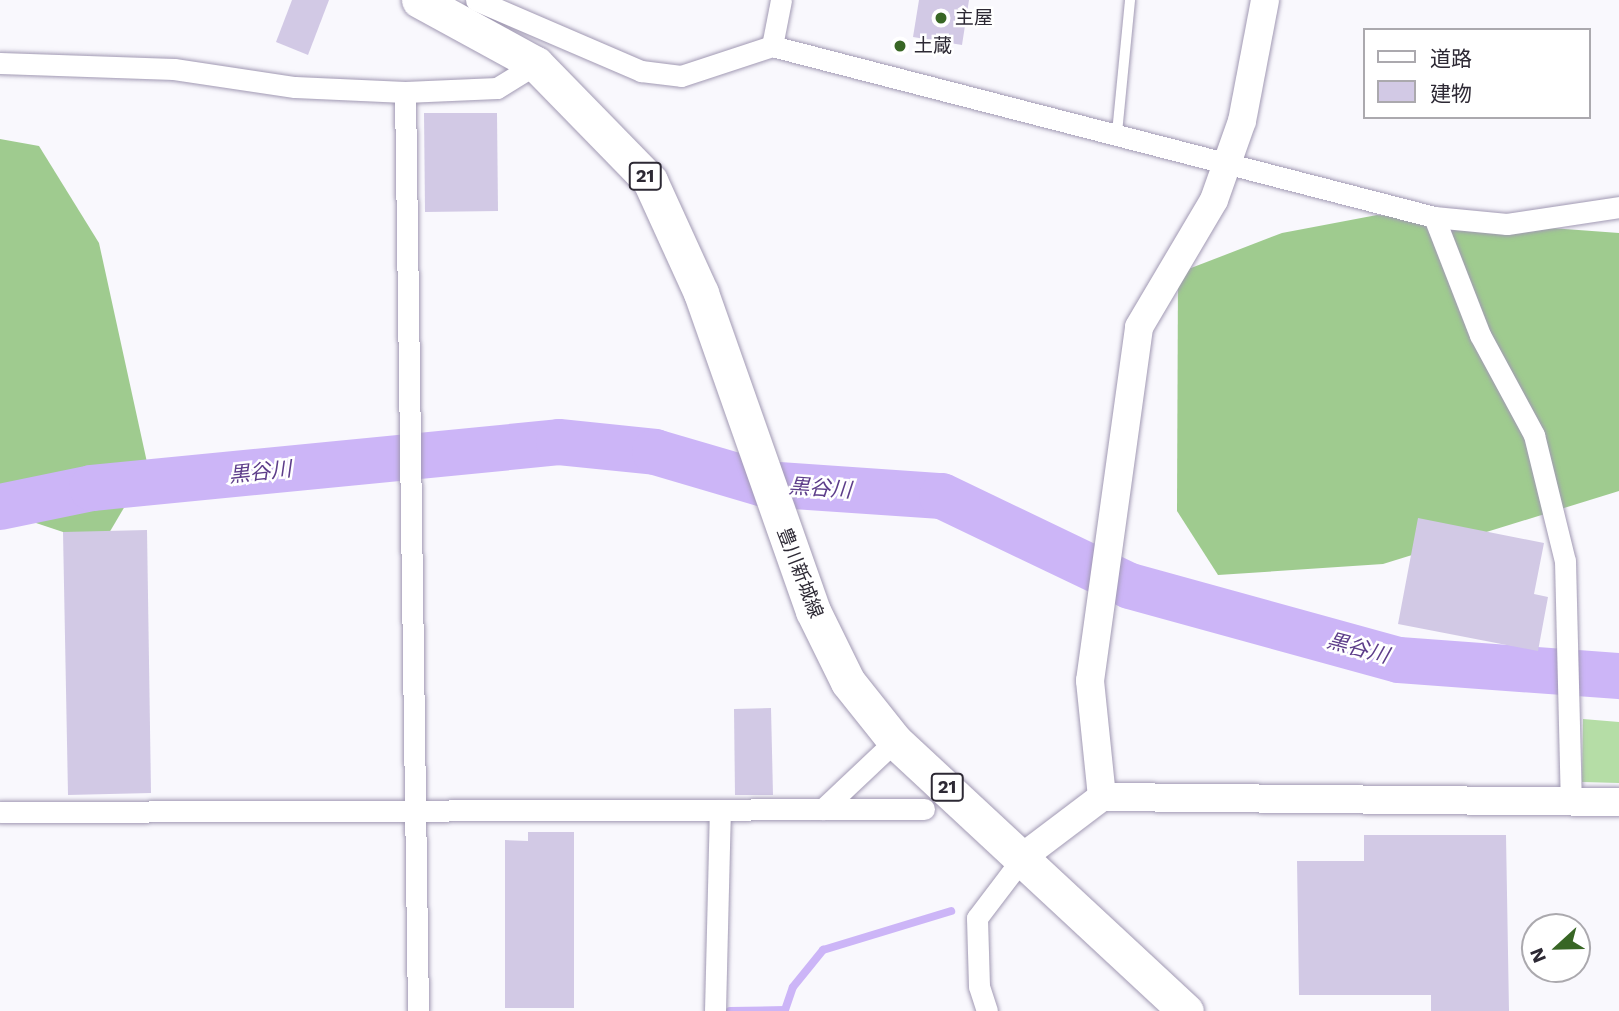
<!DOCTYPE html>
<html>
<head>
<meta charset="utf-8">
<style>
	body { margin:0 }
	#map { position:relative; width:1619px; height:1011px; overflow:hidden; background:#f9f8fd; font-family:"Work Sans","Noto Sans JP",sans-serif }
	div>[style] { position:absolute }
	.green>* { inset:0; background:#b5dda6 }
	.forest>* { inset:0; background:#9fcb8f }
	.stream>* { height:8px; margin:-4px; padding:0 4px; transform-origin:4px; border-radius:4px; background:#ccb5f7 }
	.river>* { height:46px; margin:-23px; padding:0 23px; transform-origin:23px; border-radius:23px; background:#ccb5f7 }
	.building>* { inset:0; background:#d2c9e5 }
	.roads { filter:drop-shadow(0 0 2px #a199b3) drop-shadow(0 0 2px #a199b3) }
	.service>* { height:10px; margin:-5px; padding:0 5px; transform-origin:5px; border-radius:5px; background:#fff }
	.minor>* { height:21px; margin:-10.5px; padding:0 10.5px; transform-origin:10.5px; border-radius:10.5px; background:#fff }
	.tertiary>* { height:28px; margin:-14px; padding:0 14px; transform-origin:14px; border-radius:14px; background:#fff }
	.primary>* { height:35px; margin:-17.5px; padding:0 17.5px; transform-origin:17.5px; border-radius:17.5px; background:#fff }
	.dots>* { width:19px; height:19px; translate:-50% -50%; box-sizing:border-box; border:4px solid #fff; border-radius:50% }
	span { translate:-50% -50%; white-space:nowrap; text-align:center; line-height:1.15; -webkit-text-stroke:5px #fff; paint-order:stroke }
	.shield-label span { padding:2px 5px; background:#fff; border:2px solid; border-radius:5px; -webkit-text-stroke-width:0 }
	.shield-label { font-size:18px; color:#2d2934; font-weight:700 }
	.poi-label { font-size:19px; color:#2d2934 }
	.left { translate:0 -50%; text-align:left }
	.street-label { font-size:19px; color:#2d2934 }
	.water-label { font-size:21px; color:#5d3d8a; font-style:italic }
	.legend { position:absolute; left:1363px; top:28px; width:228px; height:91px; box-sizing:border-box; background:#fff; border:2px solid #aba9ae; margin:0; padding:9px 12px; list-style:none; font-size:21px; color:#2d2934 }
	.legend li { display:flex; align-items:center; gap:14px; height:35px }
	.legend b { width:35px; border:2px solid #aba9ae }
	.north { position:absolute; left:1521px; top:913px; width:70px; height:70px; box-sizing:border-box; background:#fff; border:2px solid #aba9ae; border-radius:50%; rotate:248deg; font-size:19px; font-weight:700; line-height:28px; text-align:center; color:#2d2934 }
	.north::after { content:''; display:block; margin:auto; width:24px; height:32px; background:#386625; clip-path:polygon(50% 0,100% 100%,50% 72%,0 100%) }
</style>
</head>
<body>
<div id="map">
	<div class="green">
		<div style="clip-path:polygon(1583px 719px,1619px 722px,1619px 783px,1582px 782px)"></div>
	</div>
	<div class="forest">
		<div style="clip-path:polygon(0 139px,39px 146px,99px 243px,148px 467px,102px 545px,0 511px)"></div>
		<div style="clip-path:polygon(1377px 215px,1619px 233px,1619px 491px,1383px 564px,1218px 575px,1177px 511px,1178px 273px,1282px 233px)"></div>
	</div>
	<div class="stream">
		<div style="left:730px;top:1011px;width:55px;rotate:-1deg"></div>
		<div style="left:785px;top:1010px;width:24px;rotate:-71deg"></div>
		<div style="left:793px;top:987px;width:48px;rotate:-51deg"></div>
		<div style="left:823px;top:950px;width:134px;rotate:-16.9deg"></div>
	</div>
	<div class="river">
		<div style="left:0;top:507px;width:94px;rotate:-11.7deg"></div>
		<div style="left:92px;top:488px;width:469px;rotate:-5.6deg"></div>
		<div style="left:559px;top:442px;width:97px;rotate:5.9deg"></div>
		<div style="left:655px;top:452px;width:114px;rotate:16.4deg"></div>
		<div style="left:764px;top:484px;width:178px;rotate:3.9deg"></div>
		<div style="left:942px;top:496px;width:208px;rotate:25.6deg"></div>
		<div style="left:1130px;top:586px;width:279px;rotate:15.4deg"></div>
		<div style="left:1399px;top:660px;width:221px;rotate:4.2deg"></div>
	</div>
	<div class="building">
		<div style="clip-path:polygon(292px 0,329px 0,308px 55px,276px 42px)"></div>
		<div style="clip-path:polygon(919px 0,969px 0,962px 45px,913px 37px)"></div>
		<div style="clip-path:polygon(424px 113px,497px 113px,498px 211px,425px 212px)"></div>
		<div style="clip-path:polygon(1418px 518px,1544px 543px,1534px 594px,1548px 597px,1538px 651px,1398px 624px)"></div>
		<div style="clip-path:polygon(147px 530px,151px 793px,68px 795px,63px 532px)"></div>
		<div style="clip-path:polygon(771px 708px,773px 795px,735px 795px,734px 709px)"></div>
		<div style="clip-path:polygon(528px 832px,574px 832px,574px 1008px,505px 1008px,505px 840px,528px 841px)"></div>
		<div style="clip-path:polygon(1364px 835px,1506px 835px,1509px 1011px,1431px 1011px,1431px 995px,1299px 995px,1297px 861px,1364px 861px)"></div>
	</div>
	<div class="roads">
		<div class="service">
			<div style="left:1117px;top:133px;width:134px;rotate:-84.4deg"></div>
		</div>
		<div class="minor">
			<div style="left:476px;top:0;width:180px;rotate:23.3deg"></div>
			<div style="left:641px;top:71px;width:40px;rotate:7.1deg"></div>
			<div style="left:681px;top:76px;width:96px;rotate:-18.2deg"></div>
			<div style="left:772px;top:46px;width:684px;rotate:14.48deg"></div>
			<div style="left:1434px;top:217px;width:73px;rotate:5.5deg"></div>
			<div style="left:1507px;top:224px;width:113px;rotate:-8.6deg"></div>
			<div style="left:772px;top:46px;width:47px;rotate:-78.9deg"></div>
			<div style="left:0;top:63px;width:174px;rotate:2deg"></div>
			<div style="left:174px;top:69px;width:122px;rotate:8.5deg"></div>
			<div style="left:295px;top:87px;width:110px;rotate:2.6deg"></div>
			<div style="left:405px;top:92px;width:92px;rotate:-2.5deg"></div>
			<div style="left:497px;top:88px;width:46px;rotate:-31.6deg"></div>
			<div style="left:405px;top:92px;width:919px;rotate:89.19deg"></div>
			<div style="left:1434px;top:217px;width:127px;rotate:68.7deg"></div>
			<div style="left:1480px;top:335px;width:114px;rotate:61.6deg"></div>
			<div style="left:1534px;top:435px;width:130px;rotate:76.2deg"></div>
			<div style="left:1565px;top:561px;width:241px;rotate:88.6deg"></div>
			<div style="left:823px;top:809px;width:99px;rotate:-43.4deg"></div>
			<div style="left:0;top:812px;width:924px;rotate:-0.19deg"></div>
			<div style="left:715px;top:1011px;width:201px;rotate:-88.6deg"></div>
			<div style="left:987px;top:1011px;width:26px;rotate:-108deg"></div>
			<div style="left:979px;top:986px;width:68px;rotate:-91.7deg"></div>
			<div style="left:977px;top:918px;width:78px;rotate:-52.8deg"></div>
		</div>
		<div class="tertiary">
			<div style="left:1102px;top:797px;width:117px;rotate:-95.9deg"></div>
			<div style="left:1090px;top:681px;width:357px;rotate:-82.1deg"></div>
			<div style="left:1139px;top:327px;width:147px;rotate:-59.4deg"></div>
			<div style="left:1214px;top:200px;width:84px;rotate:-70.5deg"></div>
			<div style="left:1242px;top:121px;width:123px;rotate:-79.2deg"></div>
			<div style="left:1024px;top:856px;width:98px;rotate:-37.1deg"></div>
			<div style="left:1102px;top:797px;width:517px;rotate:0.55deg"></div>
		</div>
		<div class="primary">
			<div style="left:419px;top:0;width:133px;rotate:28.7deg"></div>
			<div style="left:536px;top:64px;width:163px;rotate:45.7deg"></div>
			<div style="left:650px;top:181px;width:123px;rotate:65.5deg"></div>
			<div style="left:701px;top:293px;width:337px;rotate:70.6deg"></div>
			<div style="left:813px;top:611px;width:79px;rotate:63.8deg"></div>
			<div style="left:848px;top:682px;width:75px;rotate:51.5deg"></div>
			<div style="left:895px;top:741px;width:397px;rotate:42.9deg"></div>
		</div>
	</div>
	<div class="dots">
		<div style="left:941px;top:18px;background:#386625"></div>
		<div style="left:900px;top:46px;background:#386625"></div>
	</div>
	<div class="shield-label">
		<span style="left:645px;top:176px">21</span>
		<span style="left:947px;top:787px">21</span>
	</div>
	<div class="poi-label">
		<span class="left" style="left:955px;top:18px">主屋</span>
		<span class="left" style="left:914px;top:46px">土蔵</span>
	</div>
	<div class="street-label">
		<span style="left:800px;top:573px;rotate:69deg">豊川新城線</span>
	</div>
	<div class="water-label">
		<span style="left:260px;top:472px;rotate:-6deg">黒谷川</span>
		<span style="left:820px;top:488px;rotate:4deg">黒谷川</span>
		<span style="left:1358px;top:648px;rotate:15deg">黒谷川</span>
	</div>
	<ul class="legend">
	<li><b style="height:9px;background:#fff"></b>道路</li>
	<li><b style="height:19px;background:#d2c9e5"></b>建物</li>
	</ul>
	<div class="north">N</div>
</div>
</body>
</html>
